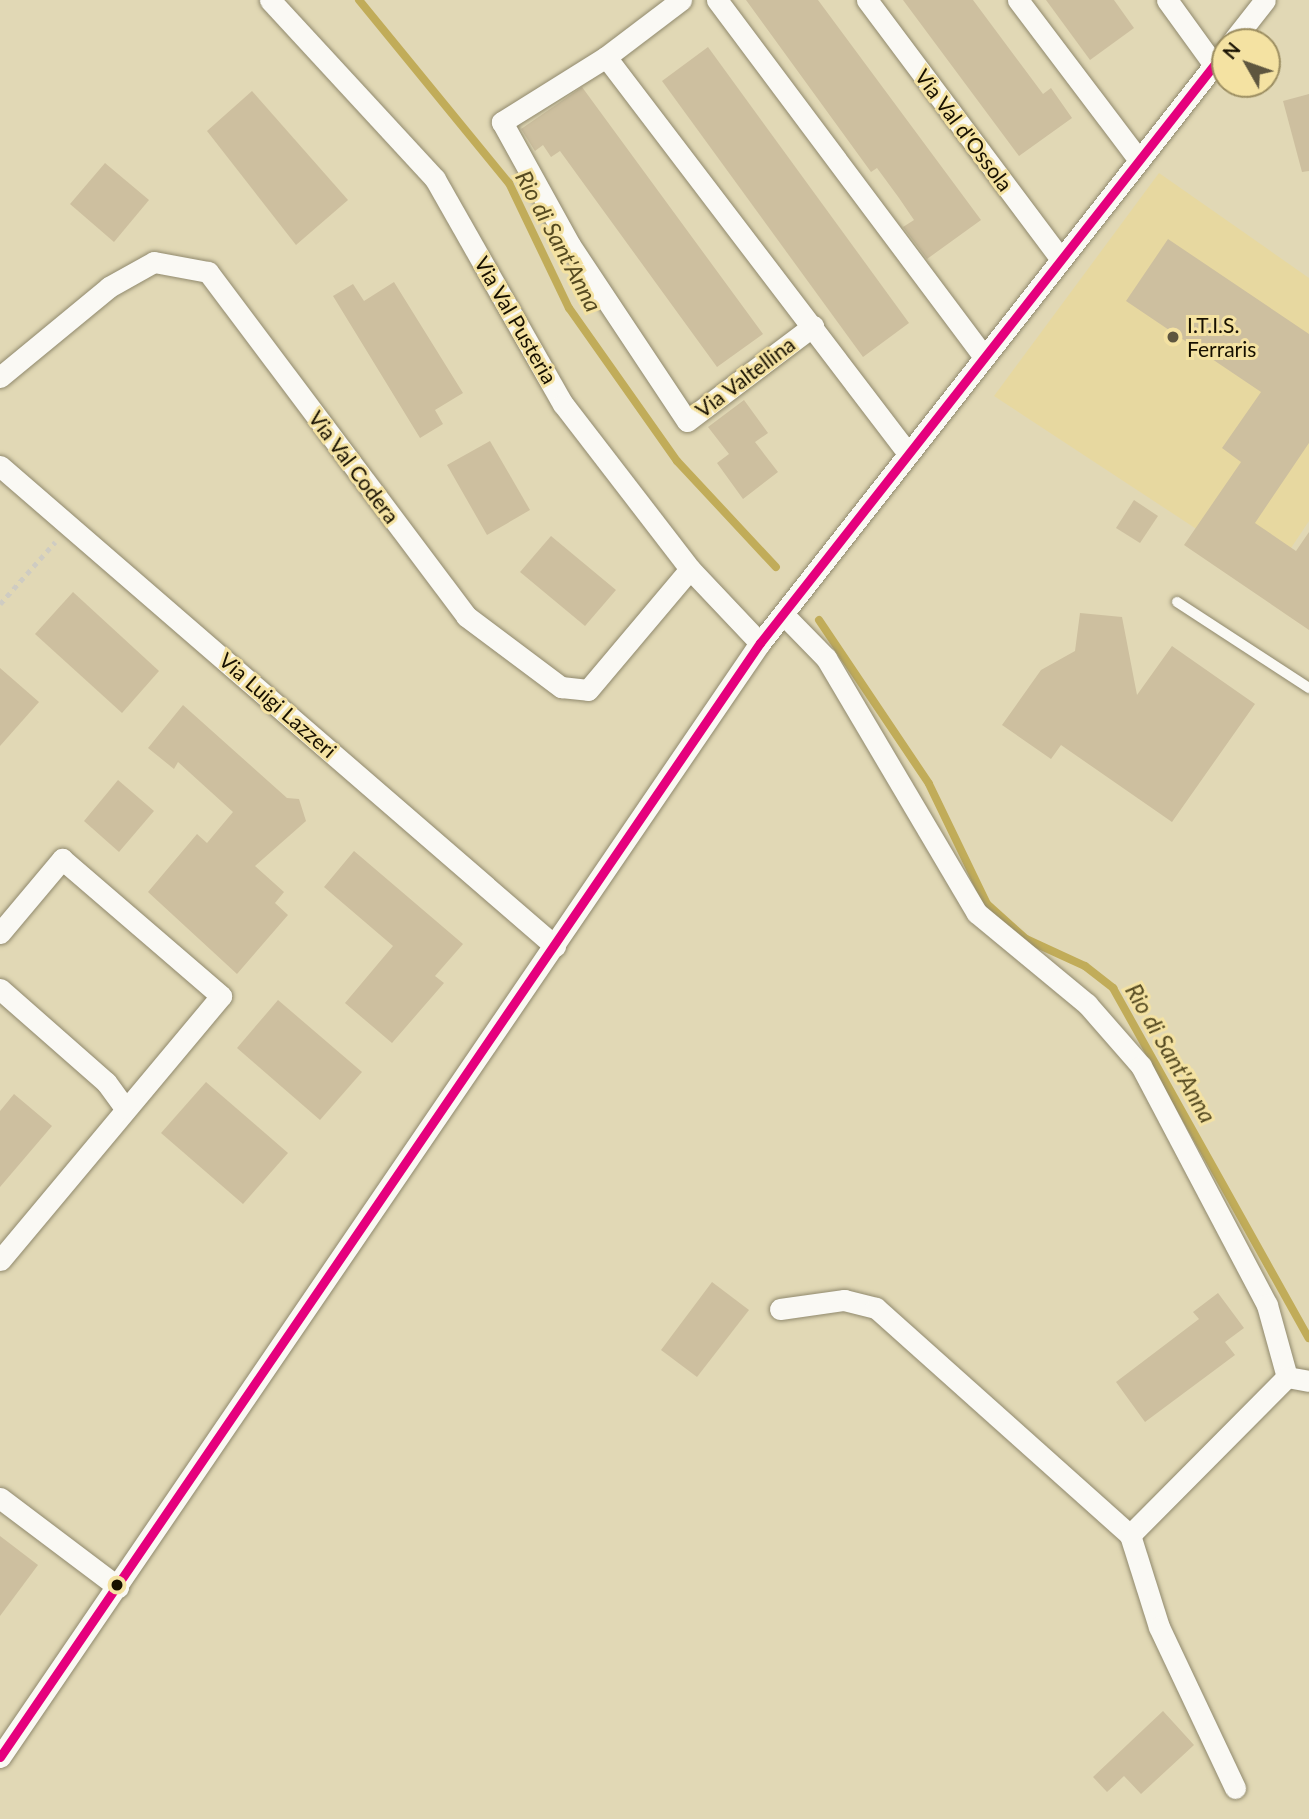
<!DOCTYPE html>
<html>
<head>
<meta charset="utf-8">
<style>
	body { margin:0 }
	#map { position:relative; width:1309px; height:1819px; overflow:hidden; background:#e1d8b5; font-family:Lato,sans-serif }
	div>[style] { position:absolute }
	.built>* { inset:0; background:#e7d8a0 }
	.stream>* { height:8px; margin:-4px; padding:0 4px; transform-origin:4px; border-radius:4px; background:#c1ac59 }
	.building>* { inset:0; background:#cdbf9f }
	.path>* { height:4.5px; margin-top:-2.25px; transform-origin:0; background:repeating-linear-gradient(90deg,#cfccc2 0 5px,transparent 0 10px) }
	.roads { filter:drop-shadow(0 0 2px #90896d) drop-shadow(0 0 2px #90896d) }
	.service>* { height:10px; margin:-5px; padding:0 5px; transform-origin:5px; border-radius:5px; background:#faf9f4 }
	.minor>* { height:21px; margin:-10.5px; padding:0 10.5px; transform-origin:10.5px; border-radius:10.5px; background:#faf9f4 }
	.bus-1>* { height:9px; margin:-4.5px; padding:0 4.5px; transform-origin:4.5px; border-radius:4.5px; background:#e5007d }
	.dots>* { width:19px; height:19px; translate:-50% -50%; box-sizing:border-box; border:4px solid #f4e2a2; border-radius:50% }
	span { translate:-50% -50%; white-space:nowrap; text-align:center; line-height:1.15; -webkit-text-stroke:6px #f4e2a2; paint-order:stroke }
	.street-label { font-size:21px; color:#171000 }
	.poi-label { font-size:21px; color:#171000 }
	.left { translate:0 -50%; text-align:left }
	.water-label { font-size:23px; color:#554a21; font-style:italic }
	.north { position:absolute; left:1211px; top:28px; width:70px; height:70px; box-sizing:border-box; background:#f4e2a2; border:2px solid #9c8e61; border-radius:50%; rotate:310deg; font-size:19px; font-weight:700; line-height:28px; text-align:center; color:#171000 }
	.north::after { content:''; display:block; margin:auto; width:24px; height:32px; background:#5e563f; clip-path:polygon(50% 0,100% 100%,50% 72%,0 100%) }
</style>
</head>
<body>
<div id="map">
	<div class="built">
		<div style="clip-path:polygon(1159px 173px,1309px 278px,1309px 521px,1271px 578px,994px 396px)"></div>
	</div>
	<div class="stream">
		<div style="left:359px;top:0;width:237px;rotate:50.7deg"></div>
		<div style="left:509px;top:183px;width:139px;rotate:64.4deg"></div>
		<div style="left:569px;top:308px;width:187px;rotate:54.8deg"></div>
		<div style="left:677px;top:461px;width:145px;rotate:47deg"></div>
		<div style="left:819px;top:620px;width:197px;rotate:56.1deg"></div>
		<div style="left:929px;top:784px;width:133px;rotate:64.2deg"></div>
		<div style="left:987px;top:904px;width:52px;rotate:41.9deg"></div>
		<div style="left:1026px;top:939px;width:65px;rotate:24.6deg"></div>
		<div style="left:1085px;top:966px;width:36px;rotate:38deg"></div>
		<div style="left:1113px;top:988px;width:401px;rotate:60.8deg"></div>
	</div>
	<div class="building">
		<div style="clip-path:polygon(746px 0,818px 0,981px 220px,927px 259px,903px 227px,914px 220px,899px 198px,877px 168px,871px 172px)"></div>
		<div style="clip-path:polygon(903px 0,973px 0,1043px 94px,1051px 88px,1072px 118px,1019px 156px)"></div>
		<div style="clip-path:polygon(1046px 0,1114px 0,1134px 28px,1090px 60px)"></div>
		<div style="clip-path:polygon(708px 47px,909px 323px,863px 357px,662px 81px)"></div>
		<div style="clip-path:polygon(582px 87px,763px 334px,717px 367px,560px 151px,551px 157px,543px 145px,535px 151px,521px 129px)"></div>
		<div style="clip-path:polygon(252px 91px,348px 200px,296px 245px,207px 131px)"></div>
		<div style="clip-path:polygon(1309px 94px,1309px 171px,1302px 172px,1283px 101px)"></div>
		<div style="clip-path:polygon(105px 163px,149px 200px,114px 242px,70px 204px)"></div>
		<div style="clip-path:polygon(1168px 239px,1309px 334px,1309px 443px,1255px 523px,1296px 551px,1309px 532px,1309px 630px,1184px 545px,1241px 462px,1222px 448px,1261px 392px,1126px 301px)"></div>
		<div style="clip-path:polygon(394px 282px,463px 393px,435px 410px,443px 424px,420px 438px,333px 296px,353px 284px,364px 301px)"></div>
		<div style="clip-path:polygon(744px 400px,768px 433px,755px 442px,778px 472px,743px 499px,717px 463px,729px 454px,708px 427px)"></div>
		<div style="clip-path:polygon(490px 441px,530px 510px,487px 535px,447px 465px)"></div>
		<div style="clip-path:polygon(1134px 500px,1158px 516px,1140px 543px,1116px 528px)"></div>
		<div style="clip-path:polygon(551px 536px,616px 590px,585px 626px,520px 572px)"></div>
		<div style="clip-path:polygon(73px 592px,159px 671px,122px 713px,35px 634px)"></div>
		<div style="clip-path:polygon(1080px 613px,1122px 617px,1137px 695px,1172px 646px,1255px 704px,1172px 822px,1061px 745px,1051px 759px,1002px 725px,1041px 670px,1075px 651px)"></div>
		<div style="clip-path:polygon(0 668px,39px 702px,0 746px)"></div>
		<div style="clip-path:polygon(183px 705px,287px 798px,299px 799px,306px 821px,255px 866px,284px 892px,275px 903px,288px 915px,237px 974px,148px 892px,197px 834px,207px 843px,233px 812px,178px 762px,174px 769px,148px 748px)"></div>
		<div style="clip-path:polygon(118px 780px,154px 811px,119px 852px,84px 821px)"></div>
		<div style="clip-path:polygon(354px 851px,463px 944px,435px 976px,444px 983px,392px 1043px,345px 1003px,393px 946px,324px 887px)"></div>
		<div style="clip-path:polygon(278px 1000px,362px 1072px,320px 1120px,237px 1048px)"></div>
		<div style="clip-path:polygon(206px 1082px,288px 1153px,243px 1204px,161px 1133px)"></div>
		<div style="clip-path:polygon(14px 1094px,52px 1126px,0 1187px,0 1111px)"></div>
		<div style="clip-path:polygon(712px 1282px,749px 1310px,697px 1377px,661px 1350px)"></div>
		<div style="clip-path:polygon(1218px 1293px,1244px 1328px,1225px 1342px,1235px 1355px,1145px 1422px,1116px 1382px,1199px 1319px,1193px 1312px)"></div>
		<div style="clip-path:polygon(0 1536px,38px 1565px,0 1616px)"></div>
		<div style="clip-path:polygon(1163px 1711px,1194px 1745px,1141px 1794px,1124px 1776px,1107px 1792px,1093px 1777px)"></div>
	</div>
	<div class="path">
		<div style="left:0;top:604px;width:83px;rotate:-48.4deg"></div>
	</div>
	<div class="roads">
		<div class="service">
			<div style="left:1177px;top:602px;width:158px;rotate:33.1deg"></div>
		</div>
		<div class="minor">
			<div style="left:270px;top:0;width:243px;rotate:47.3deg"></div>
			<div style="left:435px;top:179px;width:259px;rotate:60.4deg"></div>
			<div style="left:563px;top:404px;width:208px;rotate:52.4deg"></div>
			<div style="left:690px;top:569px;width:102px;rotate:46.6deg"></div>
			<div style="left:681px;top:0;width:94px;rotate:142.8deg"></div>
			<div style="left:606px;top:57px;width:123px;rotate:148deg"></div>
			<div style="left:502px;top:122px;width:141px;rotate:61.1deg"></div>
			<div style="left:570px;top:245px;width:211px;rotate:56.4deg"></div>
			<div style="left:687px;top:421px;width:158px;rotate:-37deg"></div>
			<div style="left:717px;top:0;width:446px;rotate:53.2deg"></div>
			<div style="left:867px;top:0;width:324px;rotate:53.2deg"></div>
			<div style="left:1018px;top:0;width:201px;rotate:52.9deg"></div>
			<div style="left:1167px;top:0;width:80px;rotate:54.1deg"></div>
			<div style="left:1232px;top:42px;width:53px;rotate:-51.8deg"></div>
			<div style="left:606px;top:57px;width:499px;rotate:52.7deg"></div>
			<div style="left:0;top:377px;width:141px;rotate:-39.5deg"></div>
			<div style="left:109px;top:287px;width:51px;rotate:-29.1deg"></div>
			<div style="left:154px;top:262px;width:55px;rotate:10.5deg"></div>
			<div style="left:208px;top:272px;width:430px;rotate:53.1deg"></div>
			<div style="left:466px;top:616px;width:119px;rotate:36.8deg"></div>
			<div style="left:561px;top:687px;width:27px;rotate:6deg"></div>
			<div style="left:588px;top:690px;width:158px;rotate:-49.9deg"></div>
			<div style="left:0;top:466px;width:734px;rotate:40.86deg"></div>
			<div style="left:783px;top:614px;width:62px;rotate:45.7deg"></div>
			<div style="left:826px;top:658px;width:296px;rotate:59.4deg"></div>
			<div style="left:977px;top:913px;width:143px;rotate:39.6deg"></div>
			<div style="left:1087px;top:1004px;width:82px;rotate:48.9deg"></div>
			<div style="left:1141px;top:1066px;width:270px;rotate:62.2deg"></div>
			<div style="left:1267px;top:1305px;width:75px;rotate:74.5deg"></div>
			<div style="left:0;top:933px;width:97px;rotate:-50deg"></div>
			<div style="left:62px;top:859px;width:210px;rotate:40.7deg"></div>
			<div style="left:221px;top:996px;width:344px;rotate:129.9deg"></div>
			<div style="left:0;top:989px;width:141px;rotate:41.3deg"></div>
			<div style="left:106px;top:1082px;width:32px;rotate:54deg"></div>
			<div style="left:780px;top:1309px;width:65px;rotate:-8deg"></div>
			<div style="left:844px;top:1300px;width:33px;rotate:14deg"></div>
			<div style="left:876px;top:1308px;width:341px;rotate:41.8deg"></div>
			<div style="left:1130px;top:1535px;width:96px;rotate:72.5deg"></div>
			<div style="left:1159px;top:1627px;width:178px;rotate:64.7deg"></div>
			<div style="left:0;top:1498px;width:148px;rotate:37deg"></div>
			<div style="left:1130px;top:1535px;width:223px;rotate:-45.2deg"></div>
			<div style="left:1287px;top:1377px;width:22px;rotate:10deg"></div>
			<div style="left:0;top:1757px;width:1349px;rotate:-55.7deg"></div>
			<div style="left:760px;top:643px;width:753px;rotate:-51.85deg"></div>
		</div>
	</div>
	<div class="bus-1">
		<div style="left:0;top:1757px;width:1349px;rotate:-55.7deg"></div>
		<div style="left:760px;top:643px;width:753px;rotate:-51.85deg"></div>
	</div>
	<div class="dots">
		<div style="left:1173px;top:337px;background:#5e563f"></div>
		<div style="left:117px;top:1585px;background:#171000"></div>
	</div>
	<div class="street-label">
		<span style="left:964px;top:130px;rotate:53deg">Via Val d'Ossola</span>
		<span style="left:516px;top:320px;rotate:60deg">Via Val Pusteria</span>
		<span style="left:745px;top:377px;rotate:-37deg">Via Valtellina</span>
		<span style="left:354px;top:467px;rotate:53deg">Via Val Codera</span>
		<span style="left:278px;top:705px;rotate:41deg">Via Luigi Lazzeri</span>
	</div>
	<div class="poi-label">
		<span class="left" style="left:1187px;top:337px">I.T.I.S.<br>Ferraris</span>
	</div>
	<div class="water-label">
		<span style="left:559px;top:241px;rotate:62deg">Rio di Sant'Anna</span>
		<span style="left:1171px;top:1053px;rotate:60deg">Rio di Sant'Anna</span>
	</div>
	<div class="north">N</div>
</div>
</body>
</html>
